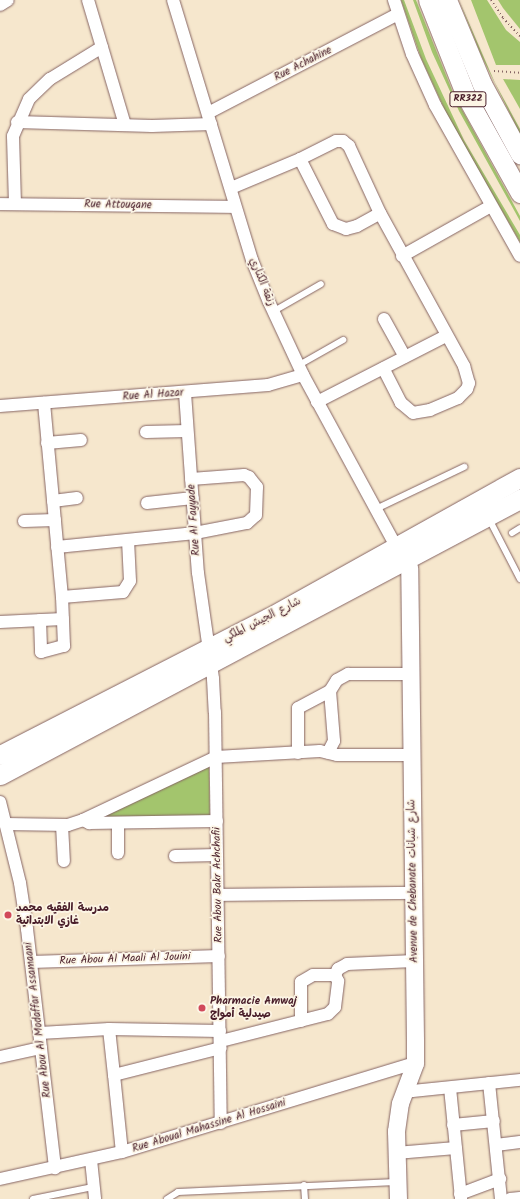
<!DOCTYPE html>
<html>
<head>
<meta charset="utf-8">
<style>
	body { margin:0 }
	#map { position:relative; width:520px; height:1199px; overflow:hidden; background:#f6e7cd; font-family:Kalam,"Playpen Sans Arabic",sans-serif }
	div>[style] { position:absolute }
	.green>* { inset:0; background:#a3c56d }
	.path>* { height:2px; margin-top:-1px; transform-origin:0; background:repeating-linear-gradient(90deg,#866564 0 1px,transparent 0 4px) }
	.roads { filter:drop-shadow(0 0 1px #866564) drop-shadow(0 0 1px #866564) }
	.lane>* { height:6px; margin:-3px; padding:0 3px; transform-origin:3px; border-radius:3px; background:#fff }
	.street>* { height:12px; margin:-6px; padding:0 6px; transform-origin:6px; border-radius:6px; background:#fff }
	.secondary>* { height:17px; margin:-8.5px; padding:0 8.5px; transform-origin:8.5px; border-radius:8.5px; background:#fff }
	.primary>* { height:19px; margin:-9.5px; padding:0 9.5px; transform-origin:9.5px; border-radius:9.5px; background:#fff }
	.dots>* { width:11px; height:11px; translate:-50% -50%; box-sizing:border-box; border:2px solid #fcf5e5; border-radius:50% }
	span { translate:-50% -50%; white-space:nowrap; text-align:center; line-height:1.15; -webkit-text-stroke:3.5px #fcf5e5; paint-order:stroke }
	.shield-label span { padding:1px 3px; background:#fcf5e5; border:1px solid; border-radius:3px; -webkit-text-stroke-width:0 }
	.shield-label { font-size:10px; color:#4a1f2b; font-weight:700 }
	.street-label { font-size:11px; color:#4a1f2b }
	.poi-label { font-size:11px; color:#4a1f2b; font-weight:700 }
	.left { translate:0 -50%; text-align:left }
</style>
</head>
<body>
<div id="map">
	<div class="green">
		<div style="clip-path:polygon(401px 0,404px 0,426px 59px,464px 140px,520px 235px,520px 242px,449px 119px,421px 58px)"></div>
		<div style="clip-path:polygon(413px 0,416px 0,454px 95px,520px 216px,520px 221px,459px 111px,432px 52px)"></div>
		<div style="clip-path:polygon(459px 0,495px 83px,520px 129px,520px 134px,481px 55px)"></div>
		<div style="clip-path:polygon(471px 0,487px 0,506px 30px,520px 42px,520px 65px,496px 65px)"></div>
		<div style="clip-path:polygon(498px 0,520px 0,520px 29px,503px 8px)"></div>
		<div style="clip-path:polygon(503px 79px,520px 80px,520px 109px)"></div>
		<div style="clip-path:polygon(209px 765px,210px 818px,94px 821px)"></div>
	</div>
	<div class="path">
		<div style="left:491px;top:0;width:22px;rotate:56deg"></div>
		<div style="left:503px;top:18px;width:25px;rotate:47deg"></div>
		<div style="left:494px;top:71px;width:26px;rotate:4deg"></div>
	</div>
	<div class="roads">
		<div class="lane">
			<div style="left:274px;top:311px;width:54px;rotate:-29.9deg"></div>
			<div style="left:299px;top:365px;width:51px;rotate:-29.6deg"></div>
			<div style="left:376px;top:509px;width:98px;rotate:-25.5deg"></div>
			<div style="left:488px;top:517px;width:70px;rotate:62.7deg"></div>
			<div style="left:512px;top:533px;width:9px;rotate:-32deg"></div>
			<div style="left:304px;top:1185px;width:14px;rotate:86deg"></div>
			<div style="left:33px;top:1199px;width:61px;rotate:-11.3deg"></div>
			<div style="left:167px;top:1199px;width:13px;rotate:-32deg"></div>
			<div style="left:178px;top:1192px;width:218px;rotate:-2.6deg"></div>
		</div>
		<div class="street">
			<div style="left:88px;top:0;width:130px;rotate:73.5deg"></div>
			<div style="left:173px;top:0;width:272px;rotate:73.1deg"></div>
			<div style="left:252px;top:260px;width:45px;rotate:68deg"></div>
			<div style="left:269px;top:302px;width:81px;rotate:65deg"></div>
			<div style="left:303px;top:375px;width:195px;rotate:61.5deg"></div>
			<div style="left:394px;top:0;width:57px;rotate:71.6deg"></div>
			<div style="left:412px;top:54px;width:56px;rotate:65.7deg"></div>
			<div style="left:435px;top:105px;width:173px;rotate:60.6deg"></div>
			<div style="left:0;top:5px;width:9px;rotate:-32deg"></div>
			<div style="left:208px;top:113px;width:214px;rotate:-27.5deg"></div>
			<div style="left:17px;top:122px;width:135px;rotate:1.7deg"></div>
			<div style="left:152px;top:126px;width:59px;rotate:-1.9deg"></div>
			<div style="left:300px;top:159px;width:73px;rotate:63.1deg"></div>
			<div style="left:333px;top:224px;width:14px;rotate:21deg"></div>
			<div style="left:346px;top:229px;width:11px;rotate:-15deg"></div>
			<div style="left:357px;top:226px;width:26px;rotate:-29deg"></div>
			<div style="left:231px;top:188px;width:75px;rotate:-22.8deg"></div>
			<div style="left:300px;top:159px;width:40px;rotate:-26.6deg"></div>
			<div style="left:336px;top:141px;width:7px"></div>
			<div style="left:343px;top:141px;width:8px;rotate:40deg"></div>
			<div style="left:349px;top:146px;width:74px;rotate:65.2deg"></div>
			<div style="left:380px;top:213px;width:175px;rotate:61.2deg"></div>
			<div style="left:464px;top:366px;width:18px;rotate:74deg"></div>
			<div style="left:469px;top:383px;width:6px;rotate:108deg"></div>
			<div style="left:467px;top:389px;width:13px;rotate:135deg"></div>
			<div style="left:458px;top:398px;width:30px;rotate:157deg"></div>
			<div style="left:430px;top:410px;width:17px;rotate:170deg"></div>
			<div style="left:413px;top:413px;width:16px;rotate:-140deg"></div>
			<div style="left:401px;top:403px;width:39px;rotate:-117deg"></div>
			<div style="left:0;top:204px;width:235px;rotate:0.7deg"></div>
			<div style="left:15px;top:204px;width:68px;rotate:-91.7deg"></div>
			<div style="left:13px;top:136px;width:40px;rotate:-66.6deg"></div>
			<div style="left:29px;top:99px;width:29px;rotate:-44deg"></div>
			<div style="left:50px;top:79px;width:61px;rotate:-31.6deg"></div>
			<div style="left:402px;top:256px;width:102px;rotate:-29.3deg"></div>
			<div style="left:384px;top:319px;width:43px;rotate:61.1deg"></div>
			<div style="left:185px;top:393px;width:180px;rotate:85.9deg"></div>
			<div style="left:198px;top:573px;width:107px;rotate:81.9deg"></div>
			<div style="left:213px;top:679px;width:33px;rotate:87deg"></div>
			<div style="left:215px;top:712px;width:411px;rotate:89.2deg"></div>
			<div style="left:317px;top:402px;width:145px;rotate:-27.1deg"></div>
			<div style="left:0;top:406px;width:269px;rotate:-4.5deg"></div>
			<div style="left:268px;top:385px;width:36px;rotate:-16deg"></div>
			<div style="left:146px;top:432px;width:41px;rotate:-1.4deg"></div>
			<div style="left:47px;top:443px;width:34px;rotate:-5deg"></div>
			<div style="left:53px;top:501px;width:24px;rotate:-7deg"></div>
			<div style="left:147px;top:503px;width:46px;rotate:-6.2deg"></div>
			<div style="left:24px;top:521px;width:31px;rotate:-2deg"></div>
			<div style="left:57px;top:547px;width:139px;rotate:-5.8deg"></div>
			<div style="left:195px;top:533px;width:53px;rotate:-10.9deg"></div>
			<div style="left:247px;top:523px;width:12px;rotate:-42deg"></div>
			<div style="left:256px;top:515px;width:28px;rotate:-88deg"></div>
			<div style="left:257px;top:487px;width:13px;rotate:-129deg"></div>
			<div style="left:249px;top:477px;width:5px;rotate:-158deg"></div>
			<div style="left:244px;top:475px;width:53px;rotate:175.7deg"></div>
			<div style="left:62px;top:597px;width:61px;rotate:-4.7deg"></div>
			<div style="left:123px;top:592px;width:13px;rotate:-58deg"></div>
			<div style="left:130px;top:581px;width:41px;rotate:-92.8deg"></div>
			<div style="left:40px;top:620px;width:32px;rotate:88deg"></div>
			<div style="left:41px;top:652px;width:24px;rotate:-15deg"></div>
			<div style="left:64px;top:646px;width:49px;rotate:-92.3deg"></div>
			<div style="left:62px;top:597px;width:195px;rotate:-95.3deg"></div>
			<div style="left:0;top:622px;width:63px;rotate:-2.7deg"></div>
			<div style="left:330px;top:691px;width:13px;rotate:-58deg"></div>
			<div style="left:337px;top:680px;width:13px;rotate:-29deg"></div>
			<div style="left:348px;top:674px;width:61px"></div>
			<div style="left:298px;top:753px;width:45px;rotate:-90deg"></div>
			<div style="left:298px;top:708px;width:36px;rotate:-28deg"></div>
			<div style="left:330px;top:691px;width:50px;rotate:85.4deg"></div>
			<div style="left:334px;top:741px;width:13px;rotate:117deg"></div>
			<div style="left:0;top:802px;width:83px;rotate:76.1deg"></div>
			<div style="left:20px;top:883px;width:47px;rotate:81.3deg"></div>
			<div style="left:27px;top:929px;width:241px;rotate:83.3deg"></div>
			<div style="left:83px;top:820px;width:147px;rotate:-25.3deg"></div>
			<div style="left:216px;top:757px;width:104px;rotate:-3.3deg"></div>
			<div style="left:320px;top:751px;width:17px;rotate:13deg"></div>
			<div style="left:337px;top:755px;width:73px"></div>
			<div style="left:118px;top:823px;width:30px;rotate:90deg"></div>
			<div style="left:6px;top:824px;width:62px;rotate:0.9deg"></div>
			<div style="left:68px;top:825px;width:16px;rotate:-18deg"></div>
			<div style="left:83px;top:820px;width:7px;rotate:27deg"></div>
			<div style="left:89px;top:823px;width:128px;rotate:-0.9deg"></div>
			<div style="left:62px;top:825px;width:36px;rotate:87deg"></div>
			<div style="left:175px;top:856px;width:42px;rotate:-1.4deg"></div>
			<div style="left:218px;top:895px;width:197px;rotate:-0.6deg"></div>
			<div style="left:31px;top:962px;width:188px;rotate:-1.8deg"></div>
			<div style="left:335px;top:975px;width:7px;rotate:-63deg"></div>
			<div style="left:338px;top:969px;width:10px;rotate:-29deg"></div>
			<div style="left:347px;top:964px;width:67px;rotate:-2.6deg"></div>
			<div style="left:220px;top:1031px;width:111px;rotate:-179deg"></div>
			<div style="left:109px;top:1029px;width:46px;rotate:83.8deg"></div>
			<div style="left:114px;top:1075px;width:110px;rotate:-14.2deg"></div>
			<div style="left:40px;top:1033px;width:69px;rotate:-3.3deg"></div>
			<div style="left:221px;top:1041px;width:110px;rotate:-14.2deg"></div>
			<div style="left:328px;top:1014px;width:10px;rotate:-45deg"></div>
			<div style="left:335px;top:1007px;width:26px;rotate:-83deg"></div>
			<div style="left:338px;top:981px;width:7px;rotate:-117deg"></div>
			<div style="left:335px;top:975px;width:22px;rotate:180deg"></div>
			<div style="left:313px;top:975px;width:14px;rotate:150deg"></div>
			<div style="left:301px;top:982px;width:39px;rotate:90deg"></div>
			<div style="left:0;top:1057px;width:42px;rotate:-12.4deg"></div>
			<div style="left:114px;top:1075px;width:77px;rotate:84.1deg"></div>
			<div style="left:489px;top:1083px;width:117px;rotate:84.1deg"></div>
			<div style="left:450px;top:1088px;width:112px;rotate:84.3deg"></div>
			<div style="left:403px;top:1092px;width:118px;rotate:-5.9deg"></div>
			<div style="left:453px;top:1125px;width:41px;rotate:-5.6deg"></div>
			<div style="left:496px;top:1145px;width:24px;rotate:-7deg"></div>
			<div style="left:396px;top:1153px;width:60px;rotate:-4.8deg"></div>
			<div style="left:91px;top:1160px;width:39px;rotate:84deg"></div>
			<div style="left:0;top:1179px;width:125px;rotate:-12.5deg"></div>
			<div style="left:122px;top:1152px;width:306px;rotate:-16.9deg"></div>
			<div style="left:460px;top:1194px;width:43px;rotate:-20.6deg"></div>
			<div style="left:510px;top:1199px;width:10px;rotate:-6deg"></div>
		</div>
		<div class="secondary">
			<div style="left:398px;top:1199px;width:68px;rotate:-91.7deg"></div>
			<div style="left:396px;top:1131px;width:28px;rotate:-82deg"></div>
			<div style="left:400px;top:1103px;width:43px;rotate:-69.4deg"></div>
			<div style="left:415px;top:1063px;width:23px;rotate:-90deg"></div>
			<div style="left:415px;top:1040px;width:472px;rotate:-90.7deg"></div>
			<div style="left:409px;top:568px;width:22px;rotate:-120deg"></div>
		</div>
		<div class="primary">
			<div style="left:428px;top:0;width:103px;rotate:68.4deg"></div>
			<div style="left:466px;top:96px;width:111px;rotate:60.9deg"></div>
			<div style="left:447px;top:0;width:91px;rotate:67.4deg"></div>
			<div style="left:482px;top:84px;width:80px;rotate:61.5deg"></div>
			<div style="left:0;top:755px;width:301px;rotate:-27.1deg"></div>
			<div style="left:268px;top:618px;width:288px;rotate:-29.1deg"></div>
			<div style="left:0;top:775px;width:589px;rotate:-27.96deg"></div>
		</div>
	</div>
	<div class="dots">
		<div style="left:8px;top:915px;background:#d1495b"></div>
		<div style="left:202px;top:1008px;background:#d1495b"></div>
	</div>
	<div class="shield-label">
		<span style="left:468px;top:99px">RR322</span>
	</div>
	<div class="street-label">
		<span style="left:303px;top:64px;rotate:-27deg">Rue Achahine</span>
		<span style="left:118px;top:205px;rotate:1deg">Rue Attouqane</span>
		<span style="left:262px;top:282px;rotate:68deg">زنقة الكناري</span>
		<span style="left:153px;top:395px;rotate:-4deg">Rue Al Hazar</span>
		<span style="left:194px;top:520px;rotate:-94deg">Rue Al Fayyade</span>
		<span style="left:262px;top:620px;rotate:-27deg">شارع الجيش الملكي</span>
		<span style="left:413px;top:881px;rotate:-91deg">Avenue de Chebanate شارع شبانات</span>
		<span style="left:218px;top:885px;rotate:-91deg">Rue Abou Bakr Achchafii</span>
		<span style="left:125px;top:959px;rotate:-2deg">Rue Abou Al Maali Al Jouini</span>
		<span style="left:38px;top:1020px;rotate:-97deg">Rue Abou Al Modaffar Assamaani</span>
		<span style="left:209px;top:1126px;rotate:-17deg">Rue Aboual Mahassine Al Hossaini</span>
	</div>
	<div class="poi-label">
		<span class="left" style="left:16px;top:915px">مدرسة الفقيه محمد<br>غازي الابتدائية</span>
		<span class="left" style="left:210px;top:1008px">Pharmacie Amwaj<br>صيدلية أمواج</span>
	</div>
</div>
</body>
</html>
